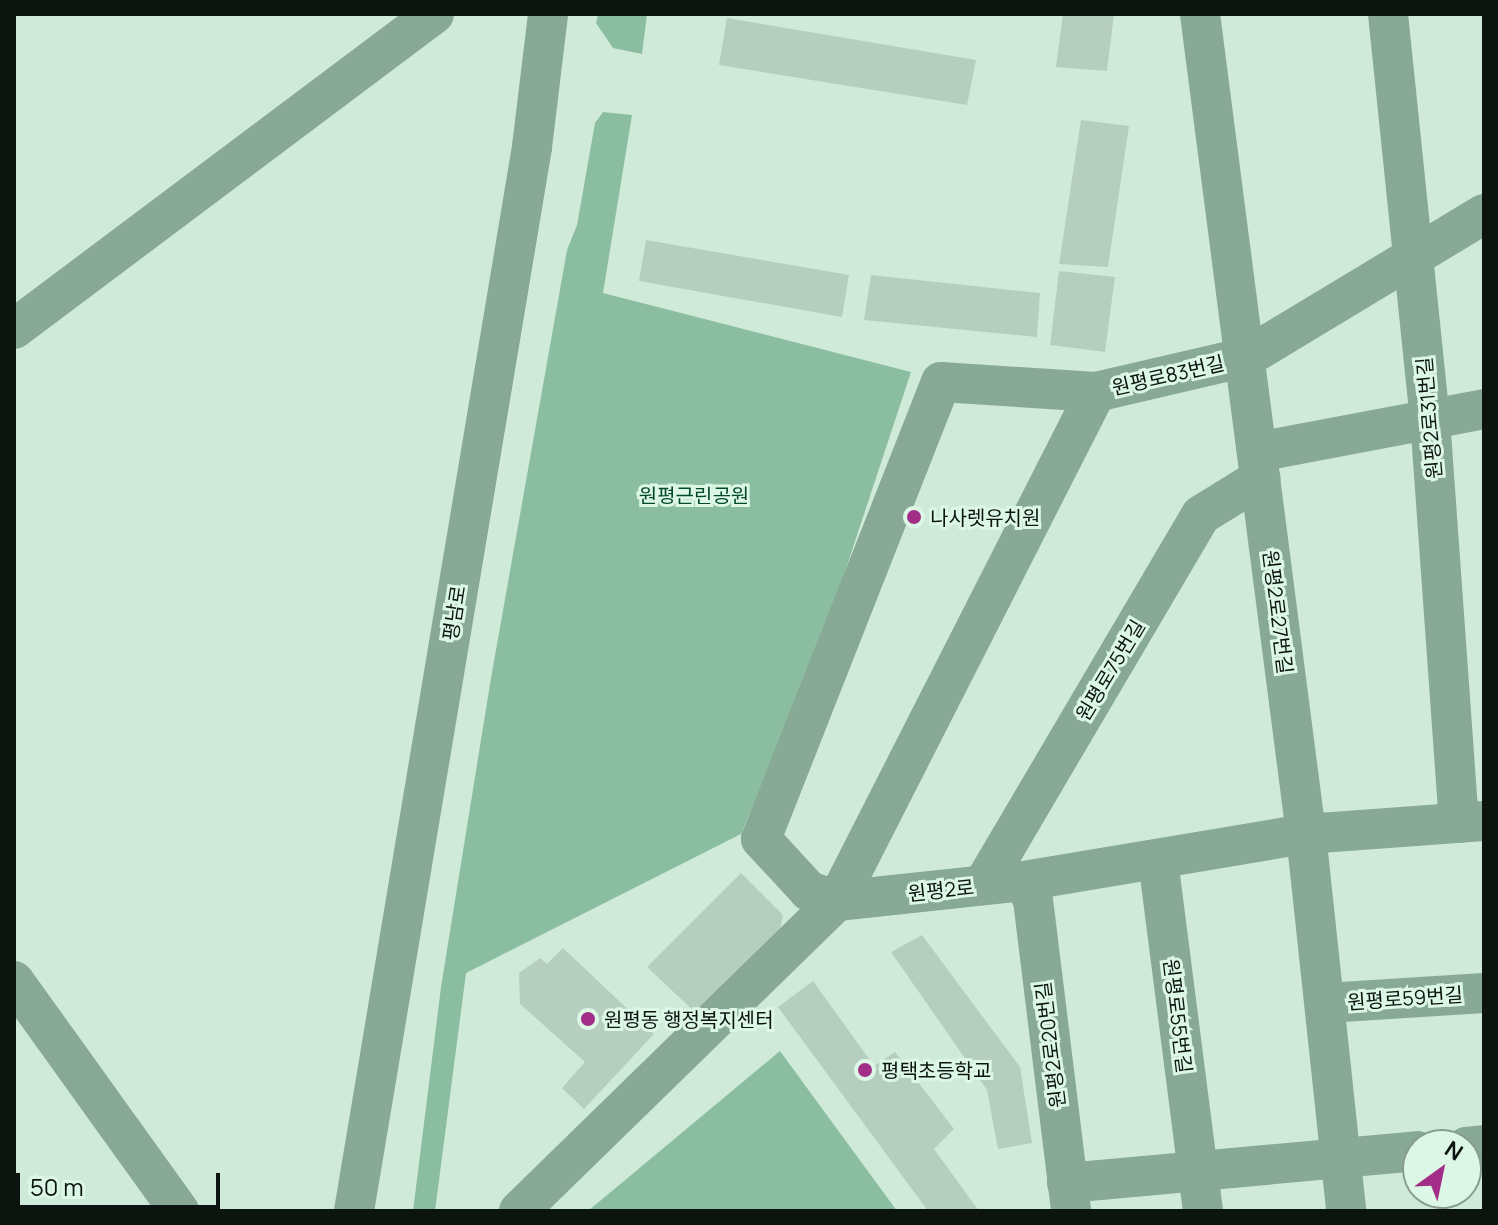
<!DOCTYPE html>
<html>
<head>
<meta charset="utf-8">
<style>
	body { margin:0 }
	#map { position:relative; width:1498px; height:1225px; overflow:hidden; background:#d0eada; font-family:Manrope,"Noto Sans KR",sans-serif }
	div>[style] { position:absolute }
	.green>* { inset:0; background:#8bbea0 }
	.building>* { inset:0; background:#b6cebf }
	.minor>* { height:40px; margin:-20px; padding:0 20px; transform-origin:20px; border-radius:20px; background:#87a995 }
	.dots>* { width:22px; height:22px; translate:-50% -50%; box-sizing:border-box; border:4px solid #ddf7e7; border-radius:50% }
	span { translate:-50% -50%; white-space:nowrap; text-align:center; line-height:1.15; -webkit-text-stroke:6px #ddf7e7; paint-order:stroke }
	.street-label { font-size:20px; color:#0b140f }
	.park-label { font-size:20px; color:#02492c }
	.poi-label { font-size:20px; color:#0b140f }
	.left { translate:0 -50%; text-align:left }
	.frame { position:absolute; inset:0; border:16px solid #0b140f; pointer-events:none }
	.north { position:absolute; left:1402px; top:1129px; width:80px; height:80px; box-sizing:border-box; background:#ddf7e7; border:2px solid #899c91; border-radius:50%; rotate:33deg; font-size:22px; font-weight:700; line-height:32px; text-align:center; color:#0b140f }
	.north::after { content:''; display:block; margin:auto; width:28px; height:36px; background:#a32e88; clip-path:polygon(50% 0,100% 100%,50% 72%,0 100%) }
	.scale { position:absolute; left:16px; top:1173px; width:204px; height:36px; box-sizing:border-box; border:4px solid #0b140f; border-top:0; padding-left:10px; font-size:24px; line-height:28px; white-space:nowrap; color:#0b140f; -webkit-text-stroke:6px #ddf7e7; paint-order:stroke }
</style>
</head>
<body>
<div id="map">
	<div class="green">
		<div style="clip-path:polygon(598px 14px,647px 14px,642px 54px,613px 48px,596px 23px)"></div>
		<div style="clip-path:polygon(603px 112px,632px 115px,603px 293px,911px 372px,832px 611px,741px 834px,466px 973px,435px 1211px,413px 1211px,441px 987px,491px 678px,567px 250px,577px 225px,595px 123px)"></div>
		<div style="clip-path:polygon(780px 1051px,897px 1211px,588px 1211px)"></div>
	</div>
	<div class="building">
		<div style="clip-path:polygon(1063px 14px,1114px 14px,1107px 71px,1056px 67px)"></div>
		<div style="clip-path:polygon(727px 18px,976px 60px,967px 105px,719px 65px)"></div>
		<div style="clip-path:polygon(1081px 120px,1129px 126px,1108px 267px,1059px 264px)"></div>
		<div style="clip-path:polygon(646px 240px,849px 275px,842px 317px,639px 281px)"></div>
		<div style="clip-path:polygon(1059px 271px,1115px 277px,1105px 352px,1050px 345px)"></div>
		<div style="clip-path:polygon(871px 275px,1040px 293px,1037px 337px,864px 320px)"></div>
		<div style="clip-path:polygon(741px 873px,783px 915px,780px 932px,698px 1015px,647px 967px)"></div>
		<div style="clip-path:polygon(922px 935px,1020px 1067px,1032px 1143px,998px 1149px,987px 1090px,891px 952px)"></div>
		<div style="clip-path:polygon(563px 948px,654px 1034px,584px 1109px,562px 1088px,585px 1062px,520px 1004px,519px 973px,540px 958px,547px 964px)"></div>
		<div style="clip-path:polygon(813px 981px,874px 1066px,895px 1052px,954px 1129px,934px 1149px,979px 1211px,928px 1211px,778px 1007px)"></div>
	</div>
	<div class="minor">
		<div style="left:1200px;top:14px;width:827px;rotate:82.63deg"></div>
		<div style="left:1306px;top:834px;width:379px;rotate:83.9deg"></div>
		<div style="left:1388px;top:14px;width:407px;rotate:84.1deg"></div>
		<div style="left:1430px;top:419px;width:405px;rotate:85.9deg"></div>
		<div style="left:14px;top:329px;width:525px;rotate:-36.87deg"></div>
		<div style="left:1257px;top:452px;width:231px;rotate:-10.7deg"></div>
		<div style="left:1158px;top:860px;width:354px;rotate:82.7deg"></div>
		<div style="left:1024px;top:881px;width:21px;rotate:65deg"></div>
		<div style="left:1033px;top:900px;width:313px;rotate:83deg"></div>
		<div style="left:983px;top:885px;width:429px;rotate:-59.5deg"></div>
		<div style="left:1201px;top:515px;width:70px;rotate:-31.7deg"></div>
		<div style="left:837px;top:901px;width:571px;rotate:-63.03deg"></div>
		<div style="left:1096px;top:392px;width:155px;rotate:-13.1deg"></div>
		<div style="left:1247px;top:357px;width:277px;rotate:-31.1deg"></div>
		<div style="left:837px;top:901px;width:30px;rotate:-160deg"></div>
		<div style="left:809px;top:891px;width:71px;rotate:-132.7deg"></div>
		<div style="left:761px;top:839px;width:491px;rotate:-68.5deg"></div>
		<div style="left:941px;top:382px;width:155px;rotate:3.7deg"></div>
		<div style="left:14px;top:981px;width:283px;rotate:54.3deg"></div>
		<div style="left:1326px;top:1003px;width:158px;rotate:-3.6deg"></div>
		<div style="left:1466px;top:1147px;width:18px;rotate:-6deg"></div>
		<div style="left:1067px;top:1183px;width:352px;rotate:-5.2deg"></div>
		<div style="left:354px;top:1211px;width:1079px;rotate:-80.5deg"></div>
		<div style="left:532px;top:147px;width:134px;rotate:-83.1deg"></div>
		<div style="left:519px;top:1211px;width:444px;rotate:-44.3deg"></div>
		<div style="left:837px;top:901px;width:188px;rotate:-6.1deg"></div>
		<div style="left:1024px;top:881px;width:286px;rotate:-9.5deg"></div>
		<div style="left:1306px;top:834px;width:178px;rotate:-4.2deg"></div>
	</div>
	<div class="dots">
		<div style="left:914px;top:517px;background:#a32e88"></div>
		<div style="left:588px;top:1019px;background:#a32e88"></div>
		<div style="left:865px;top:1070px;background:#a32e88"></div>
	</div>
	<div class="street-label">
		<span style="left:1168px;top:375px;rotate:-13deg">원평로83번길</span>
		<span style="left:1429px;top:418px;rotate:-95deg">원평2로31번길</span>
		<span style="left:1278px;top:612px;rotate:83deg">원평2로27번길</span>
		<span style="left:454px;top:613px;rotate:-81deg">평남로</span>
		<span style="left:1110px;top:670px;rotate:-59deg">원평로75번길</span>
		<span style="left:941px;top:890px;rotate:-6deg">원평2로</span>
		<span style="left:1405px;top:998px;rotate:-4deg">원평로59번길</span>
		<span style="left:1178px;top:1016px;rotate:83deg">원평로55번길</span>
		<span style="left:1050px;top:1045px;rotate:-97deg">원평2로20번길</span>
	</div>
	<div class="park-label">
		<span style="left:694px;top:495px">원평근린공원</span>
	</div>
	<div class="poi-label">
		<span class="left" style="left:930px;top:517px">나사렛유치원</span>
		<span class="left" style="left:604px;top:1019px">원평동 행정복지센터</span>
		<span class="left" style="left:881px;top:1070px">평택초등학교</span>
	</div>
	<div class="frame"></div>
	<div class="north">N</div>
	<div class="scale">50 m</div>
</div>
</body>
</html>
